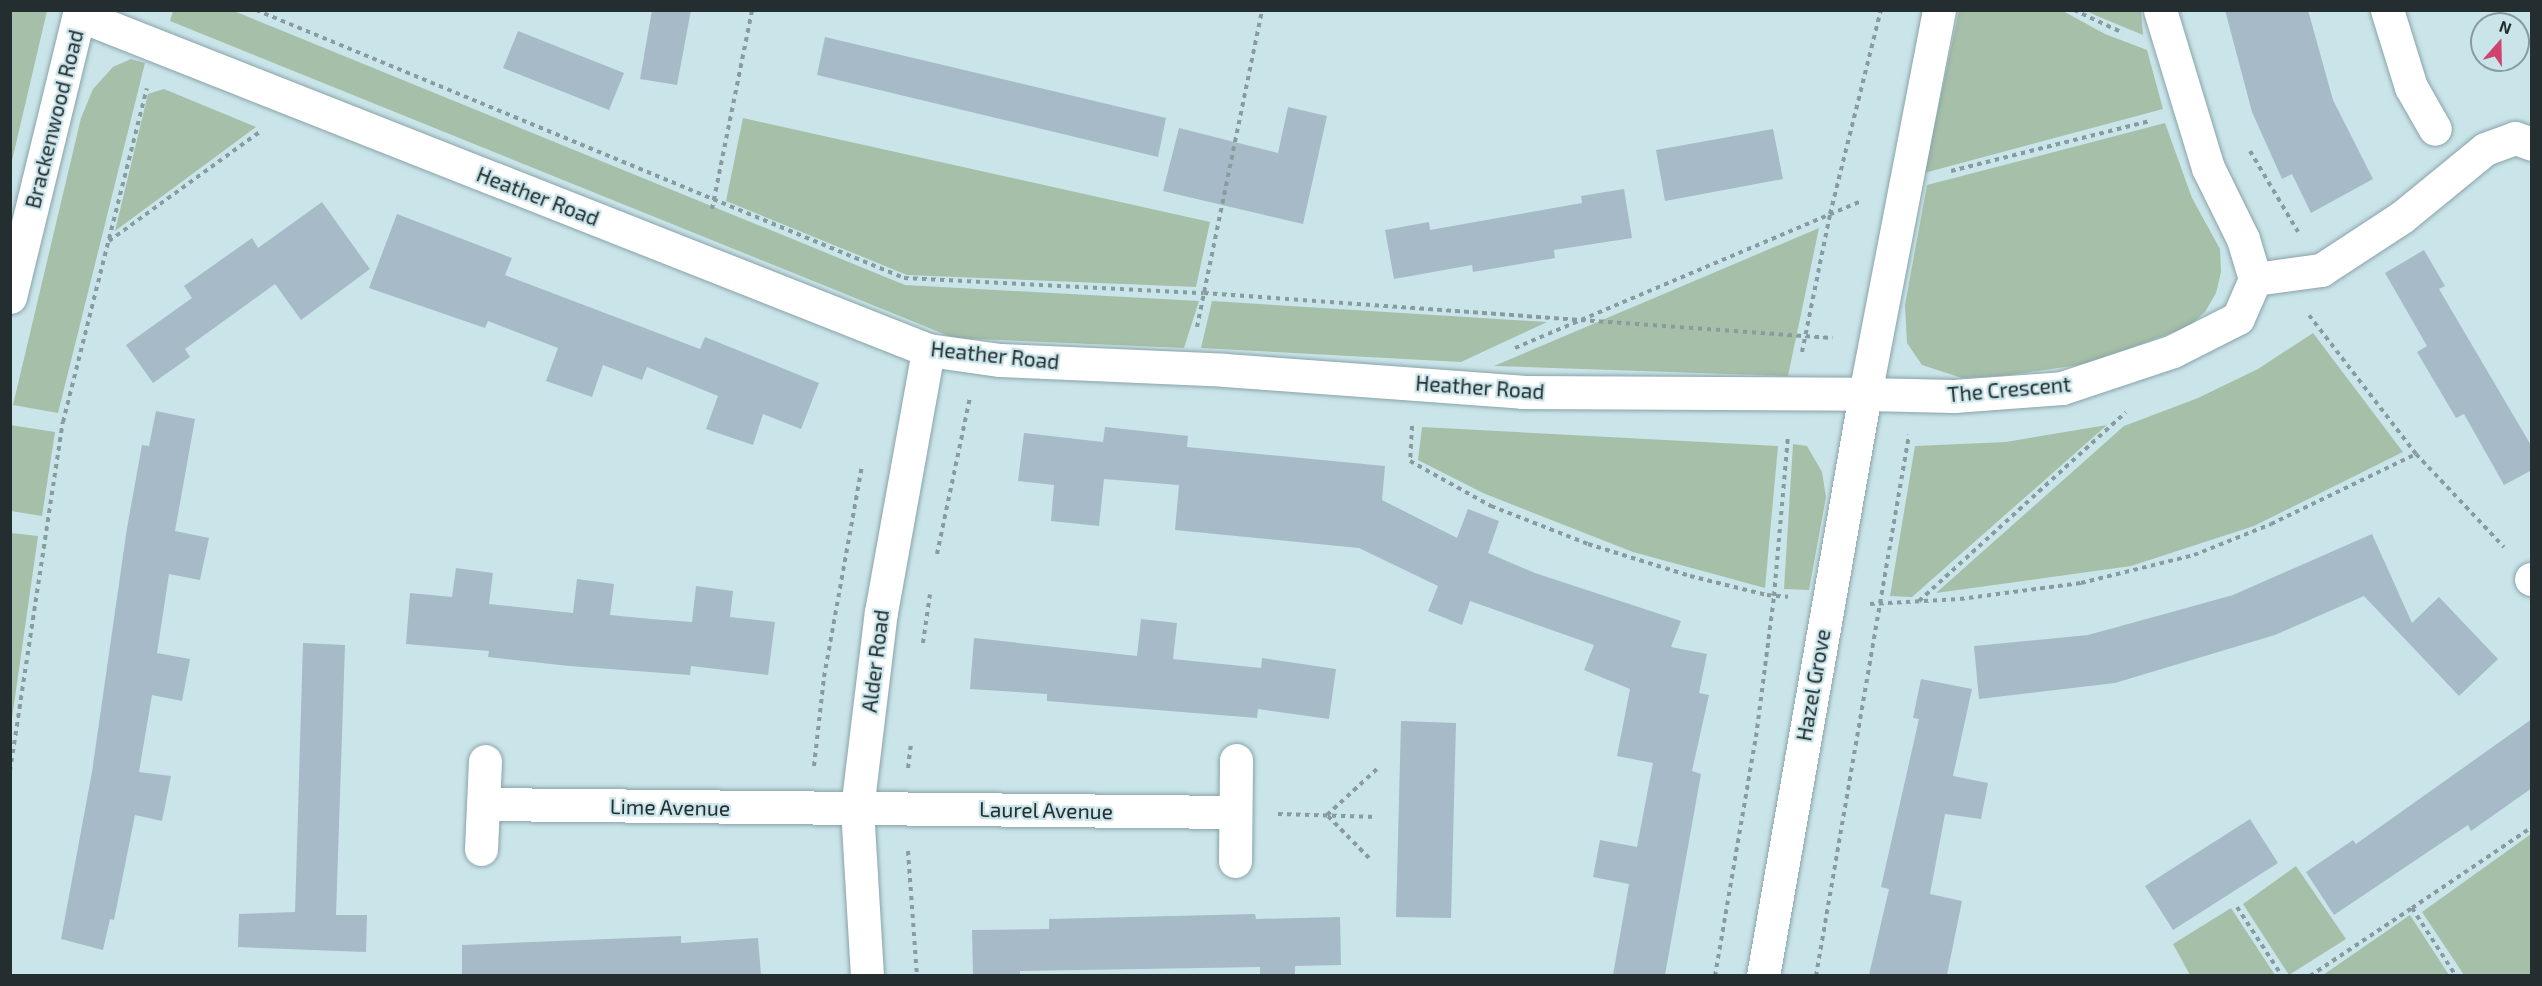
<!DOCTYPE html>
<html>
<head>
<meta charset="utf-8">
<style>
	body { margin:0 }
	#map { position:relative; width:2542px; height:986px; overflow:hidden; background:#cae5ea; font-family:"Exo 2",sans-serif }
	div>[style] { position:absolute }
	.green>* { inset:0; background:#a6bfa8 }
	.building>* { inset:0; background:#a6bac8 }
	.path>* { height:4px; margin-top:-2px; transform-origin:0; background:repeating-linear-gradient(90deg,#889ca0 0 4.5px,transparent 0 9px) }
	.roads { filter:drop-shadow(0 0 2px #89a3a8) drop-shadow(0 0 2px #89a3a8) }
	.minor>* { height:33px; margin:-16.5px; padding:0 16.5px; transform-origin:16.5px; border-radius:16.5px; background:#fff }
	span { translate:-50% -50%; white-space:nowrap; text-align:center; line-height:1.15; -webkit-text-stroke:4.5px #cae5ea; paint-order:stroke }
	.street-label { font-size:21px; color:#242e30 }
	.frame { position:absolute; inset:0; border:12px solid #242e30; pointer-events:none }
	.north { position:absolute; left:2470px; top:12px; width:60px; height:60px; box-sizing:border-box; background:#cae5ea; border:2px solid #889ca0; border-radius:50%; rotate:20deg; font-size:16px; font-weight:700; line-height:24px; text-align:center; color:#242e30 }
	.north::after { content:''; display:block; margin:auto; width:21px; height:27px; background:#d1436f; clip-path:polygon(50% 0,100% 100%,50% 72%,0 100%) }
</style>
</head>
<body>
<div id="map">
	<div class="green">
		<div style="clip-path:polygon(11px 10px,47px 11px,11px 165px,10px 11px)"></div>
		<div style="clip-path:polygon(173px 11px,234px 11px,905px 285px,1199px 301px,1184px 348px,954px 338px,170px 21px)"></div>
		<div style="clip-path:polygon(1959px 11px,2063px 11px,2105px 34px,2147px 50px,2163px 109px,1924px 173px)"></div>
		<div style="clip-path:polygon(2087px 11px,2141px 11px,2143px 35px,2097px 16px)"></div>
		<div style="clip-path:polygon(131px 59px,145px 63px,58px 413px,13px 405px,81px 118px,93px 89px,113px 67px)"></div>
		<div style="clip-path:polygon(164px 89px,256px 127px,115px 231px,148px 94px)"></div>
		<div style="clip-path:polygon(743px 118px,1210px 222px,1196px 287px,907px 275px,726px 201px)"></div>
		<div style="clip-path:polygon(2165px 123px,2192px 198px,2220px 249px,2221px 272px,2216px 293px,2205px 312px,2188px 327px,2086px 364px,2002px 376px,1962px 378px,1922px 365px,1907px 343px,1905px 305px,1927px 185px)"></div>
		<div style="clip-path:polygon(1819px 228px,1788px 376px,1494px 366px)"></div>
		<div style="clip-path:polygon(1212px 301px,1547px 322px,1461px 362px,1201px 348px)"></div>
		<div style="clip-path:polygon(2313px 333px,2403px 452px,2254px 526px,2131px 566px,1936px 593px,2124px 426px,2198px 398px,2258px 369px)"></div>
		<div style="clip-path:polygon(10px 425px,55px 432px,42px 516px,11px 511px)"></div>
		<div style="clip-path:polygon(2107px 425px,1912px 597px,1890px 596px,1915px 446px,2006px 442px)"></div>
		<div style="clip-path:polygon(1422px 427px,1778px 446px,1765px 588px,1633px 552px,1483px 493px,1418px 460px)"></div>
		<div style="clip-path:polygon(1793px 444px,1807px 446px,1822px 472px,1826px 497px,1809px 590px,1784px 589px)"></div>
		<div style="clip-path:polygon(11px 533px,38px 536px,11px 725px,10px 533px)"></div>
		<div style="clip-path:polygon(2531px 834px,2531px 975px,2464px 975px,2422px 912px)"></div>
		<div style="clip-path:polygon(2296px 866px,2346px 939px,2289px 975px,2243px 904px)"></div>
		<div style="clip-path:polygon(2231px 908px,2275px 975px,2190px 975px,2173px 944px)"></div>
		<div style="clip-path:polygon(2410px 915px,2449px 975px,2323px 975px)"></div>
	</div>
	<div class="building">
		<div style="clip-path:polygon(652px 10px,691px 10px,677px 85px,640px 79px)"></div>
		<div style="clip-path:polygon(2225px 10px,2308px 10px,2333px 100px,2373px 179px,2311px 213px,2292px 174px,2282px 179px,2252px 112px)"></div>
		<div style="clip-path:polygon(518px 31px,624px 73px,609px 110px,503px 68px)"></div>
		<div style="clip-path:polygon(825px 37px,1166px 118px,1158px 157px,817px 75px)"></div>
		<div style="clip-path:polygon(1288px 107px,1327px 116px,1303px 224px,1163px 191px,1179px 128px,1278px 153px)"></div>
		<div style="clip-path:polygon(1773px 129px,1783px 179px,1665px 201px,1656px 150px)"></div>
		<div style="clip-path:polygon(1624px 189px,1632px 238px,1554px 250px,1555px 258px,1473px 272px,1472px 265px,1394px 279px,1385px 230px,1429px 222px,1430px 230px,1582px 203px,1581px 196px)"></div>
		<div style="clip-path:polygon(322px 202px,370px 269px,301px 320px,275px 284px,185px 349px,190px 357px,153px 383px,126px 345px,192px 298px,184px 286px,252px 238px,258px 248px)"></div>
		<div style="clip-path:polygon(397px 214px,512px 258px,505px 275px,700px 349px,705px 337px,819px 383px,801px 429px,763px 414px,753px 445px,706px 429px,718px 396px,647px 367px,642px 380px,603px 365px,592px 397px,546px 381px,558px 348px,488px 321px,485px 328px,369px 288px)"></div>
		<div style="clip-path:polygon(2424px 250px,2445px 286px,2439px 289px,2532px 447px,2532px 470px,2504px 485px,2464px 414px,2456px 418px,2417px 352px,2427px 346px,2385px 273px)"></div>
		<div style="clip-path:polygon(156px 411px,195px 419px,175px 531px,209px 538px,200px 580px,169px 574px,157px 653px,190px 659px,182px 701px,152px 695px,139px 772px,171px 776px,162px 821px,135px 815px,114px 920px,110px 919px,103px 950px,61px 939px,92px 772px,127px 528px,142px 445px,149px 446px)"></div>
		<div style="clip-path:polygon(1105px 427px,1188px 436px,1187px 447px,1385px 466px,1382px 500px,1457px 538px,1468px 509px,1499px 521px,1488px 553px,1535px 573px,1681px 621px,1671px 647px,1707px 654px,1699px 693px,1709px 695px,1692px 771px,1701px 774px,1665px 975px,1613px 975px,1629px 884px,1593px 877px,1600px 840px,1637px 847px,1653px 763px,1617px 756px,1630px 689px,1584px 670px,1594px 645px,1470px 601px,1462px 625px,1428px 611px,1438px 586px,1359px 548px,1175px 530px,1179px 485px,1104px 479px,1099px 526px,1051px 521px,1054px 485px,1018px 481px,1024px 433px,1103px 442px)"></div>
		<div style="clip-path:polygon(2372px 534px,2412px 623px,2439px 597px,2498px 659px,2459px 696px,2364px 596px,2275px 635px,2115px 683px,1979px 699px,1974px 646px,2088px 635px,2179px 610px,2233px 595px)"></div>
		<div style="clip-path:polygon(456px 568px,493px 573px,489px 604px,573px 613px,577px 579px,614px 584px,610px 615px,651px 619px,692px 622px,696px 586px,733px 591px,730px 617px,775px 622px,768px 675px,691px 666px,690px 675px,569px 666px,488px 657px,489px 651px,406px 644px,410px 593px,452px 597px)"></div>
		<div style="clip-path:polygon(1141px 619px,1177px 623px,1173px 659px,1261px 668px,1262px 658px,1336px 669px,1329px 719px,1258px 709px,1257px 718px,1132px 708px,1047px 701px,1047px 694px,970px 689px,974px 638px,1137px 656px)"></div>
		<div style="clip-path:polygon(303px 643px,345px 645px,336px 915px,367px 915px,366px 952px,238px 947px,239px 914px,295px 912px)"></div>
		<div style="clip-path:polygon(1921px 679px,1972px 689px,1953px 776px,1988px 783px,1981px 819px,1945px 814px,1930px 894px,1962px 901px,1947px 975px,1869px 975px,1889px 889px,1881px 887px,1919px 719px,1913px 718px)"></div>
		<div style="clip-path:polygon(2532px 719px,2532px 788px,2471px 831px,2468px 825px,2334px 915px,2306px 872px,2353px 840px,2356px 844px)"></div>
		<div style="clip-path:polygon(1401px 721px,1456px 723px,1451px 918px,1396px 917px)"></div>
		<div style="clip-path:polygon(2250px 819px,2278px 863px,2173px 930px,2145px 886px)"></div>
		<div style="clip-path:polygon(1255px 914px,1256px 919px,1340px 917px,1341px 965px,1295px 966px,1295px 975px,1260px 975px,1260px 967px,1020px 971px,1020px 975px,973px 975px,972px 930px,1049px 929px,1049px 919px)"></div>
		<div style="clip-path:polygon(681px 936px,681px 943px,758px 938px,761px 975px,462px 975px,462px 945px)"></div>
	</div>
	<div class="path">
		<div style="left:256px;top:10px;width:701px;rotate:22.47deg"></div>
		<div style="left:904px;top:278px;width:300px;rotate:2.9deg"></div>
		<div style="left:1204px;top:293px;width:630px;rotate:4.1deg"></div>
		<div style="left:2074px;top:10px;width:54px;rotate:25.1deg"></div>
		<div style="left:2250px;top:151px;width:94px;rotate:59.3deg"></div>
		<div style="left:1951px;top:171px;width:205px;rotate:-14.1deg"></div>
		<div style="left:712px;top:209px;width:203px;rotate:-78.6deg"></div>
		<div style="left:109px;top:241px;width:188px;rotate:-35.9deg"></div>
		<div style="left:1197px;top:327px;width:324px;rotate:-78.4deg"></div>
		<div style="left:1515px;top:348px;width:374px;rotate:-23deg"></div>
		<div style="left:1802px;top:352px;width:141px;rotate:-78.5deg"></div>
		<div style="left:1830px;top:214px;width:210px;rotate:-76deg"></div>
		<div style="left:1412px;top:426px;width:35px;rotate:93deg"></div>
		<div style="left:1410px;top:461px;width:93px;rotate:29.1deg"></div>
		<div style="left:1491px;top:506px;width:104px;rotate:21.4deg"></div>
		<div style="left:1588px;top:544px;width:107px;rotate:17.4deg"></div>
		<div style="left:1690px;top:576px;width:79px;rotate:13.9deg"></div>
		<div style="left:1767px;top:595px;width:21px;rotate:5deg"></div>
		<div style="left:2416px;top:454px;width:128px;rotate:46.6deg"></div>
		<div style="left:937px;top:554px;width:160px;rotate:-78.1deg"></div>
		<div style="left:1919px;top:601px;width:280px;rotate:-42.4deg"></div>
		<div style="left:1870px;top:604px;width:90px;rotate:-3.2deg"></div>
		<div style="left:1960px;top:599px;width:122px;rotate:-7.5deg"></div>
		<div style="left:2081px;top:583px;width:116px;rotate:-13.9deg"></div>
		<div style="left:2194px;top:555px;width:83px;rotate:-21.9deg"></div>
		<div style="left:2271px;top:524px;width:161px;rotate:-25.8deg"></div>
		<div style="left:2416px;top:454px;width:175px;rotate:-127.6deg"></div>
		<div style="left:923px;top:643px;width:49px;rotate:-81.9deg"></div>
		<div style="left:814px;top:766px;width:90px;rotate:-83.6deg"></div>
		<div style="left:824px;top:677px;width:215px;rotate:-79.8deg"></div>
		<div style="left:908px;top:768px;width:25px;rotate:-83deg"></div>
		<div style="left:10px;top:771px;width:353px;rotate:-81.4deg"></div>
		<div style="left:63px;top:422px;width:344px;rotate:-75.9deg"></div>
		<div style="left:1278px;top:814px;width:99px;rotate:1.7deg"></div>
		<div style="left:908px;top:851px;width:125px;rotate:85.9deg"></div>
		<div style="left:1369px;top:858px;width:60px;rotate:-134.3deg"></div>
		<div style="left:1327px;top:815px;width:69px;rotate:-42.7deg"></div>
		<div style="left:2237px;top:907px;width:82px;rotate:56.9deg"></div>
		<div style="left:2412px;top:908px;width:145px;rotate:-34deg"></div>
		<div style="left:1715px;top:976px;width:242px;rotate:-80.3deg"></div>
		<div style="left:1756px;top:737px;width:142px;rotate:-82.7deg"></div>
		<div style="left:1774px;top:596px;width:161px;rotate:-85deg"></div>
		<div style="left:1816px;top:976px;width:549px;rotate:-80.25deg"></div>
		<div style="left:2310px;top:976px;width:123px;rotate:-33.7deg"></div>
		<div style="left:2412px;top:908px;width:81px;rotate:57.1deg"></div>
	</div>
	<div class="roads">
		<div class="minor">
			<div style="left:1939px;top:10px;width:391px;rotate:100.9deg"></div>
			<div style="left:1865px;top:394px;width:89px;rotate:1.3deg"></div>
			<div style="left:1954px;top:396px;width:108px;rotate:-4.2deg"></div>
			<div style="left:2062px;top:388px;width:117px;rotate:-18.4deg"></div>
			<div style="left:2173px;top:351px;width:73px;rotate:-26.9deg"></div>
			<div style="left:2238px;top:318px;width:43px;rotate:-66.4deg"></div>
			<div style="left:2255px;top:279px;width:42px;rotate:-106.7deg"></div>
			<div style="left:2243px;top:239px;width:79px;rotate:-116.2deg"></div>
			<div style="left:2208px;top:168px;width:165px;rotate:-106.9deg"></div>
			<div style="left:2387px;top:10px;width:81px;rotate:72.7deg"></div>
			<div style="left:2411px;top:87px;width:48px;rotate:60.3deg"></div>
			<div style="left:79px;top:15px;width:913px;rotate:21.53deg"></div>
			<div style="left:928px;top:350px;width:73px;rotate:7.9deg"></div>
			<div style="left:1000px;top:360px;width:225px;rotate:2.5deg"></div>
			<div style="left:1225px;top:370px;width:298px;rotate:4.2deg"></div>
			<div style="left:1522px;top:392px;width:343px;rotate:0.3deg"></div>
			<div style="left:1865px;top:394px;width:591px;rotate:99.94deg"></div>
			<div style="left:2255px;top:279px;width:67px;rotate:-7.8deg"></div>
			<div style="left:2321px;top:270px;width:97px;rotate:-33.2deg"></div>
			<div style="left:2402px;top:217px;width:107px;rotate:-39.3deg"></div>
			<div style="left:2485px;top:149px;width:32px;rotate:-20deg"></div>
			<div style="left:2515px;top:138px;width:18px;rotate:19deg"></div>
			<div style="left:10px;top:297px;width:295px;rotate:-76.3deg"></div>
			<div style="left:2531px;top:579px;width:1px"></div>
			<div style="left:483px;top:804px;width:752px;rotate:0.61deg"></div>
			<div style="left:481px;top:849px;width:88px;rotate:-87.4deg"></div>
			<div style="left:1235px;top:861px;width:101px;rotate:-89.4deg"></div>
			<div style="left:867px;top:976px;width:167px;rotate:-93.4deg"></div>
			<div style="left:857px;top:809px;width:198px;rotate:-83.1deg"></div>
			<div style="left:881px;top:612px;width:266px;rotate:-79.8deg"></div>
		</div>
	</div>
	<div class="street-label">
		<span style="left:54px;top:119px;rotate:-76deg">Brackenwood Road</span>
		<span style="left:538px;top:196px;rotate:21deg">Heather Road</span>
		<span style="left:995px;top:355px;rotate:6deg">Heather Road</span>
		<span style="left:1480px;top:387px;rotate:4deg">Heather Road</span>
		<span style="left:2009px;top:389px;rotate:-5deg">The Crescent</span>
		<span style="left:875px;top:661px;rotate:-83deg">Alder Road</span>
		<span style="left:1813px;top:685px;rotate:-80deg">Hazel Grove</span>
		<span style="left:670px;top:807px;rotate:1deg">Lime Avenue</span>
		<span style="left:1046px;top:810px;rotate:1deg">Laurel Avenue</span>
	</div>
	<div class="frame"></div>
	<div class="north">N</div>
</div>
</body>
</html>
